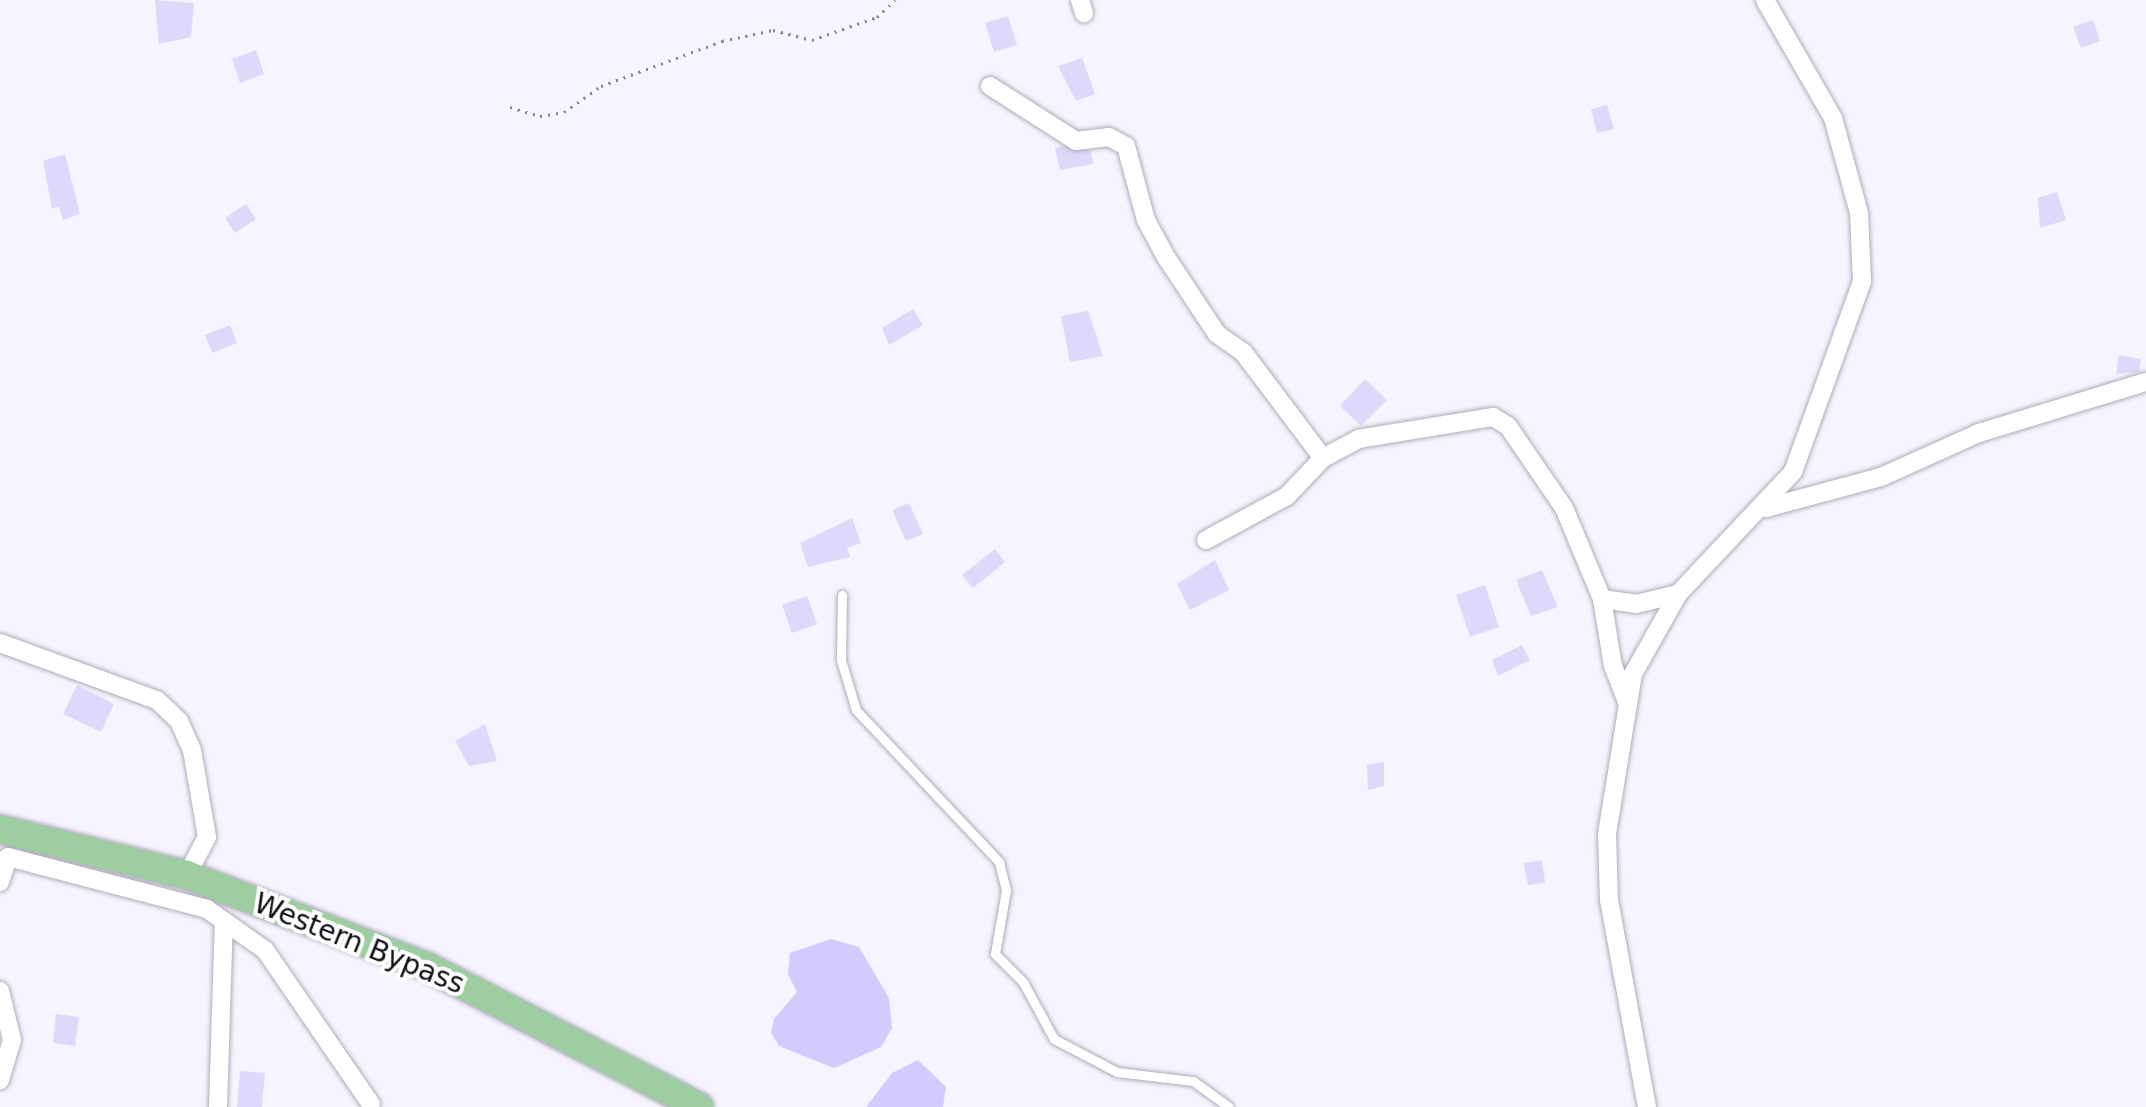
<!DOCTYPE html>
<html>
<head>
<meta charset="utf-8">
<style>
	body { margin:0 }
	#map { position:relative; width:2146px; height:1107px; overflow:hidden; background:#f6f4fe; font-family:"DejaVu Sans",sans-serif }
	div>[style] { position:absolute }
	.water>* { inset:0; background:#d3cbfe }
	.building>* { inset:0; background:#ded8fb }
	.path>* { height:3px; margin-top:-1.5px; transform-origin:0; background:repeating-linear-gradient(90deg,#84828a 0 2px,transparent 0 8px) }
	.roads { filter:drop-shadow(0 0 2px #afacbc) drop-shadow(0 0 2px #afacbc) }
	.lane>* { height:9px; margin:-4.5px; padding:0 4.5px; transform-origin:4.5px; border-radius:4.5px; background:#fff }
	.street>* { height:18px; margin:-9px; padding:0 9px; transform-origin:9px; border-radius:9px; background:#fff }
	.primary>* { height:28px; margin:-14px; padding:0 14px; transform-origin:14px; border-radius:14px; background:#9ecda2 }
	span { translate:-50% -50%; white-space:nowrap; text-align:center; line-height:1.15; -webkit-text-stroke:8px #fff; paint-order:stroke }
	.street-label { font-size:28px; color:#100f15 }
</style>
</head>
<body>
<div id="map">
	<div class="water">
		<div style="clip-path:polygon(831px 939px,859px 947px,889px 998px,892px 1028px,881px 1047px,834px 1068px,779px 1046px,771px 1033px,774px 1019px,797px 992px,788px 974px,790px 953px)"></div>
		<div style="clip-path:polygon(918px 1060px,946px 1087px,943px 1107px,866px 1107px,892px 1073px)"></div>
	</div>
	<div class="building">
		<div style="clip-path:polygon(155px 0,194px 3px,191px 37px,159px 44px)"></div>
		<div style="clip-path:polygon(1008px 16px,1017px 45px,994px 52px,985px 23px)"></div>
		<div style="clip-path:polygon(2093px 20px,2100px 41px,2081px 48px,2073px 27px)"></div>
		<div style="clip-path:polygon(256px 50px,264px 74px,240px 83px,232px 59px)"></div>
		<div style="clip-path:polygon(1082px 58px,1095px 94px,1076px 101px,1058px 66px)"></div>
		<div style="clip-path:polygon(1607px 105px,1614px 129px,1597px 133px,1591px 109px)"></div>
		<div style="clip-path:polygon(1062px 146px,1091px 151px,1093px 164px,1060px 170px,1055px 148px)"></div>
		<div style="clip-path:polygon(65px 154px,80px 214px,63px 220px,59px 206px,52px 209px,43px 161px)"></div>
		<div style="clip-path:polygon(2057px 192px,2066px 220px,2040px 228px,2038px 198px)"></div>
		<div style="clip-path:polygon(246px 204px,256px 219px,235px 233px,225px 218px)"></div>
		<div style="clip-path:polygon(913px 309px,923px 325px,889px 345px,882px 328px)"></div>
		<div style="clip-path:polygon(1088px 311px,1103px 356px,1070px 362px,1061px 316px)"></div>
		<div style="clip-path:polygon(230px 325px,237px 343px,212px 353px,205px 335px)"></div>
		<div style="clip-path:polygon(2119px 355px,2141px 359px,2139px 372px,2116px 374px)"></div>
		<div style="clip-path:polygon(1365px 379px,1387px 400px,1361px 426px,1340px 406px)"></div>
		<div style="clip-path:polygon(909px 503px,923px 534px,906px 541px,892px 510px)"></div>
		<div style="clip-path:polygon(852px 518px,861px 543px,847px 548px,850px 557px,808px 567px,800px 543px)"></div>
		<div style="clip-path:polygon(995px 549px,1005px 562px,973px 588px,962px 575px)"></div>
		<div style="clip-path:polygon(1215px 560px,1229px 590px,1190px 610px,1177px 584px)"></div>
		<div style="clip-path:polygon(1542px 570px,1558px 607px,1531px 616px,1516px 580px)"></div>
		<div style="clip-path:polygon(1485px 585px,1499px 627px,1470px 637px,1456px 595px)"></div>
		<div style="clip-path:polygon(807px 596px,817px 624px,792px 633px,782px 605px)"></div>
		<div style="clip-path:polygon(1522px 645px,1530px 660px,1498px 676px,1492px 660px)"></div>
		<div style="clip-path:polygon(77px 685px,114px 704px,101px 732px,63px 714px)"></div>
		<div style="clip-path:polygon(485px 724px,497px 761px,469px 766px,455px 741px)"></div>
		<div style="clip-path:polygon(1384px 762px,1384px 786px,1368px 790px,1367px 765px)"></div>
		<div style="clip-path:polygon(1542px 860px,1545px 883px,1528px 885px,1524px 863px)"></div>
		<div style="clip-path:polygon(56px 1014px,79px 1017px,75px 1046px,53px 1043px)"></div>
		<div style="clip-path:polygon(240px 1071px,265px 1073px,262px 1107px,237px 1107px)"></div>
	</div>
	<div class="path">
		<div style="left:510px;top:107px;width:31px;rotate:17deg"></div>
		<div style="left:540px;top:116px;width:24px;rotate:-9deg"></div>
		<div style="left:564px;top:112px;width:45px;rotate:-35.1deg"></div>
		<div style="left:601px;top:86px;width:129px;rotate:-20.4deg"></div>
		<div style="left:722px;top:41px;width:52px;rotate:-12.2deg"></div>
		<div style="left:773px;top:30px;width:40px;rotate:14.4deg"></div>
		<div style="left:812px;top:40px;width:69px;rotate:-19.5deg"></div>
		<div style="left:877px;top:17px;width:25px;rotate:-43deg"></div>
	</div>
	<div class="roads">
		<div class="lane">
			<div style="left:842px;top:595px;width:65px;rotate:90.9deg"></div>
			<div style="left:841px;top:660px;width:52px;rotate:73.3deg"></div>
			<div style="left:856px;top:710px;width:209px;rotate:46.7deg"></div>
			<div style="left:999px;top:862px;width:29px;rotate:76deg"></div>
			<div style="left:1006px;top:890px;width:65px;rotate:99.8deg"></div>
			<div style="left:995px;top:954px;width:40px;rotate:45deg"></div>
			<div style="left:1023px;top:982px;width:65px;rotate:61.5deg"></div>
			<div style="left:1054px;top:1039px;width:71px;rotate:27.6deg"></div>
			<div style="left:1117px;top:1072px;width:77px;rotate:6.8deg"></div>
			<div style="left:1193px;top:1081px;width:44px;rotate:35.8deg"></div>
		</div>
		<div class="street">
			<div style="left:1080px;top:0;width:14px;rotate:73deg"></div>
			<div style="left:990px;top:86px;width:102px;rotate:32.6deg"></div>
			<div style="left:1076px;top:141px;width:33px;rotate:-7deg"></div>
			<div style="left:1109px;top:137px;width:19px;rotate:28deg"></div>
			<div style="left:1126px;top:146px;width:77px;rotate:74.9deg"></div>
			<div style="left:1146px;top:220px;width:42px;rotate:61.6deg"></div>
			<div style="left:1166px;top:257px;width:92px;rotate:56.5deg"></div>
			<div style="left:1217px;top:334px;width:32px;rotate:35deg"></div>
			<div style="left:1243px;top:352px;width:133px;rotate:53deg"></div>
			<div style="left:1766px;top:508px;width:119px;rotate:-15.1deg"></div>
			<div style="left:1881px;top:477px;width:107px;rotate:-24.2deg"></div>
			<div style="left:1979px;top:433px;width:175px;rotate:-17deg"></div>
			<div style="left:1206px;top:540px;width:92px;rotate:-28.5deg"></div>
			<div style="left:1287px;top:496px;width:52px;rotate:-46.5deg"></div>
			<div style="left:1323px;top:458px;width:40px;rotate:-28deg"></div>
			<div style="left:1358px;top:439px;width:137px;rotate:-9.3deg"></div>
			<div style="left:1493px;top:417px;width:17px;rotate:31deg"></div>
			<div style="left:1508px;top:426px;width:99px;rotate:55.7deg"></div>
			<div style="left:1564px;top:508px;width:99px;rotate:67.3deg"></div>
			<div style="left:1602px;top:599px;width:34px;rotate:8deg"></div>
			<div style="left:1636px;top:604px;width:43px;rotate:-13.4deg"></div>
			<div style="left:1602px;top:599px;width:68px;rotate:80.7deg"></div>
			<div style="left:1613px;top:666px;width:41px;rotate:68.5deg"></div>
			<div style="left:0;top:643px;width:167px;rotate:20deg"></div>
			<div style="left:157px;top:700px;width:30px;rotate:44deg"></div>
			<div style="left:179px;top:721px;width:32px;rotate:66deg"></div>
			<div style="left:192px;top:750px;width:88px;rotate:80.2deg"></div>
			<div style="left:207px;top:837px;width:43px;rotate:117.8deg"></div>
			<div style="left:0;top:882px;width:26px;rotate:-72deg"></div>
			<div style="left:8px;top:857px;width:206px;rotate:14.6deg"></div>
			<div style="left:207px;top:909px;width:71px;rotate:35.3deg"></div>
			<div style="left:265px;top:950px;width:187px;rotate:55.5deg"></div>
			<div style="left:0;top:991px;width:50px;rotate:76.2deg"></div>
			<div style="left:12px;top:1040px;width:42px;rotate:106.7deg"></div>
			<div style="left:218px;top:1107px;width:186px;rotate:-88.2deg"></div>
			<div style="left:1647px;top:1107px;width:210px;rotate:-100.4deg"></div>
			<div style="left:1609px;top:900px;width:66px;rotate:-91.7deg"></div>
			<div style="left:1607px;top:834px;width:162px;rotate:-80.8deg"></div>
			<div style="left:1633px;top:674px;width:92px;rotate:-60.6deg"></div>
			<div style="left:1678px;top:594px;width:168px;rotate:-46.7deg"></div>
			<div style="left:1793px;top:472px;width:203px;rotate:-70.1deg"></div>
			<div style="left:1862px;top:281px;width:68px;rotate:-92.5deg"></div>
			<div style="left:1859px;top:213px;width:98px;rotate:-105.3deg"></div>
			<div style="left:1833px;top:118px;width:136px;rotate:-120deg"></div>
		</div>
		<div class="primary">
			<div style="left:0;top:829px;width:193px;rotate:13.8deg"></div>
			<div style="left:187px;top:875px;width:258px;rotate:20.9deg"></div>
			<div style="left:428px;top:967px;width:305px;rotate:27.3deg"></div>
		</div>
	</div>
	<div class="street-label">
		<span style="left:359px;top:944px;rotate:22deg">Western Bypass</span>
	</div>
</div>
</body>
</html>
